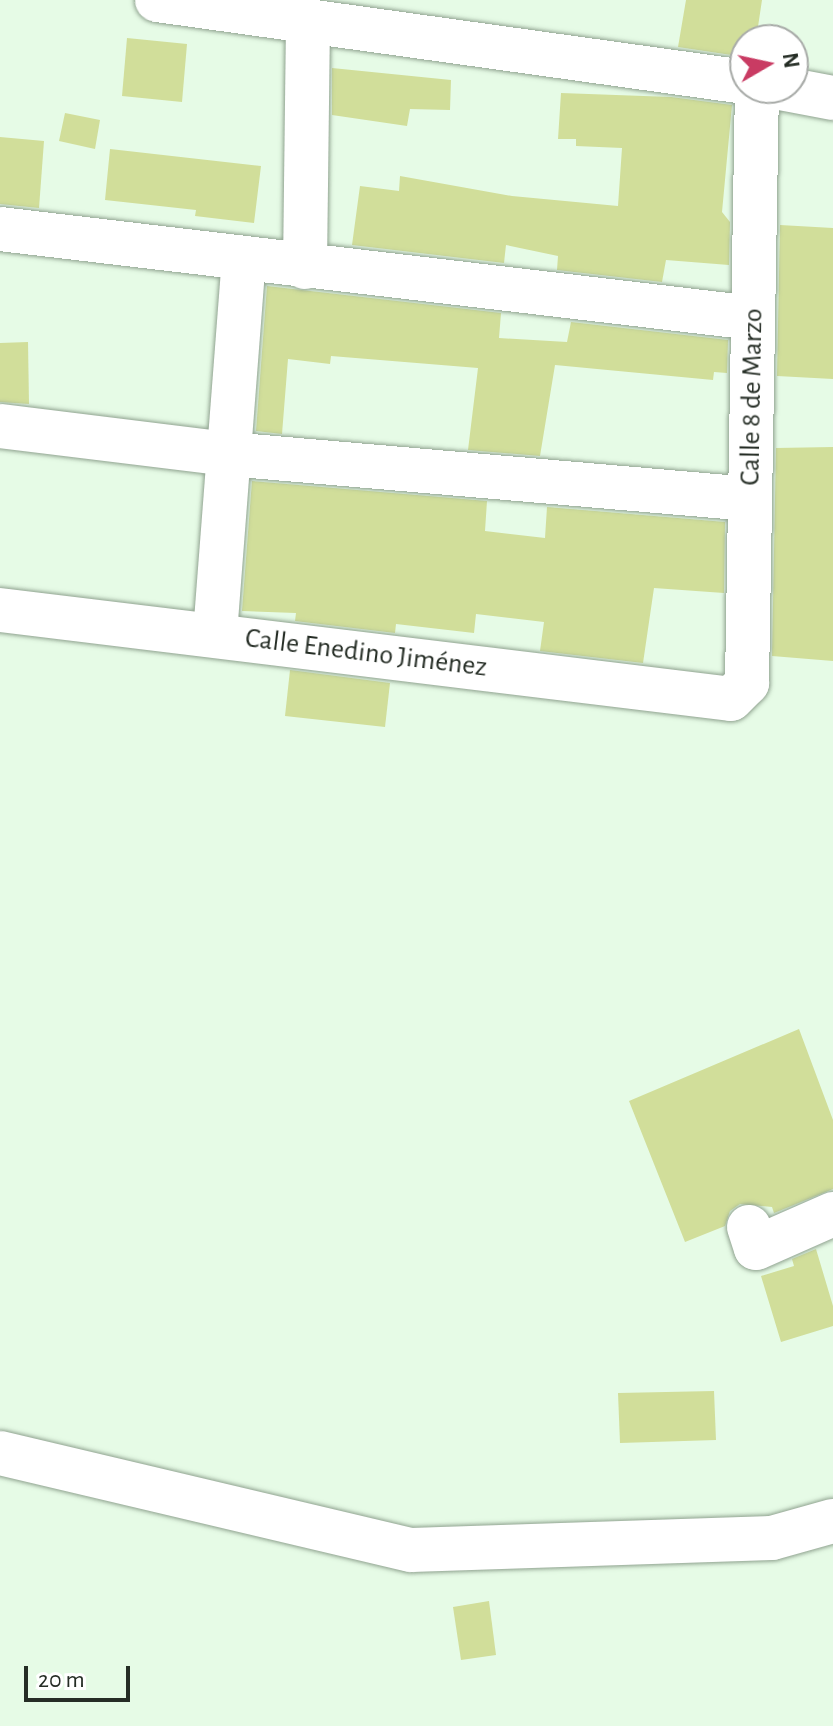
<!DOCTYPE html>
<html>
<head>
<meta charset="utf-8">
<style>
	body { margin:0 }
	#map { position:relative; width:833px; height:1726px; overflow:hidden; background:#e6fbe6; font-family:"Alegreya Sans",sans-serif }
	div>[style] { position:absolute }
	.building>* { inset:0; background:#d1de9a }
	.roads { filter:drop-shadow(0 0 2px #90a390) drop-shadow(0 0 2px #90a390) }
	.minor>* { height:44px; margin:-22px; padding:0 22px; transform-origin:22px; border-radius:22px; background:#fff }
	span { translate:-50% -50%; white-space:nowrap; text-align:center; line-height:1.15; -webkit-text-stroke:8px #fff; paint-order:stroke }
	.street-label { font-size:28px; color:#252d25 }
	.north { position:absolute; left:729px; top:24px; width:80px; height:80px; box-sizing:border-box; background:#fff; border:2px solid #a8aba8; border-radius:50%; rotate:81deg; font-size:22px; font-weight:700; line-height:32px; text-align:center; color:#252d25 }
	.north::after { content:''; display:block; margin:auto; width:28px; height:36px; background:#c93b63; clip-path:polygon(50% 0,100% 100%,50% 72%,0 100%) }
	.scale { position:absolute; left:24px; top:1666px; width:106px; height:36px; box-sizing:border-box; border:4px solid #252d25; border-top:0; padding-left:10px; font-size:24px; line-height:28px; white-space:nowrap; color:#252d25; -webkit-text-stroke:6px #fff; paint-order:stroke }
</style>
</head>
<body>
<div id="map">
	<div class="building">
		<div style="clip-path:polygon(686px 0,762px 0,756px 40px,745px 40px,745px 57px,678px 47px)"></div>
		<div style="clip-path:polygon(127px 38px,187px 44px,182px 102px,122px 96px)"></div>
		<div style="clip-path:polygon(332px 68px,451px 80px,450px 110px,410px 109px,407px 126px,332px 115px)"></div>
		<div style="clip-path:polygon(561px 93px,671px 97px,732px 105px,722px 212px,730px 222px,729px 265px,666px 260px,662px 282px,557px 270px,558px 256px,506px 245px,504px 263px,352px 245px,360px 186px,399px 191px,400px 176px,512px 196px,618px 206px,622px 148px,576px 146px,576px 139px,558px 139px)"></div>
		<div style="clip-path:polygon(65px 113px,100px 120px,95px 149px,59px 141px)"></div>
		<div style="clip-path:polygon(0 137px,44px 141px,39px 208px,0 204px)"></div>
		<div style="clip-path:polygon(110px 149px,261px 166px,254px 223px,195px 216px,196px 210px,105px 200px)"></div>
		<div style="clip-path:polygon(780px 225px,833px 228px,833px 379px,777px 376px)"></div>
		<div style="clip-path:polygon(267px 286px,501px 313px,499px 338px,567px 342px,571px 322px,728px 340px,727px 373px,714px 372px,713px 380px,555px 365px,540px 456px,468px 450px,478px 368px,331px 356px,330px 364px,288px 359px,282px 434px,256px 431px)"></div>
		<div style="clip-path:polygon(28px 342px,29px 404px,0 402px,0 343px)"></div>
		<div style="clip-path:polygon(833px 447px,833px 661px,772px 656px,776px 448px)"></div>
		<div style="clip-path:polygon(252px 481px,487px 501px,485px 531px,545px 538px,547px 507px,725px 522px,724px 593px,654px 588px,643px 663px,540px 651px,544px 622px,476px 614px,474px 633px,396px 624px,395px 633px,295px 621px,296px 613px,242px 611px)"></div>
		<div style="clip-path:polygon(290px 670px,390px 683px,385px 727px,285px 716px)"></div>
		<div style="clip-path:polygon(799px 1029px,833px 1120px,833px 1189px,774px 1213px,772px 1207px,740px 1204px,730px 1211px,725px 1226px,685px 1242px,629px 1101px)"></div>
		<div style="clip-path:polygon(816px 1249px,833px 1306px,833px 1326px,781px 1342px,761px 1276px,794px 1266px,792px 1259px)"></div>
		<div style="clip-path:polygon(714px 1391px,716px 1440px,620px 1443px,618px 1393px)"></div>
		<div style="clip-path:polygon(489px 1601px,496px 1655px,461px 1660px,453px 1607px)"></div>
	</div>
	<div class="roads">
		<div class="minor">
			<div style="left:157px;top:0;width:594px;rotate:7.94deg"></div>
			<div style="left:780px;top:88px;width:54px;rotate:10.7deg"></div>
			<div style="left:0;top:229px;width:758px;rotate:6.74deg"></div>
			<div style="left:305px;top:267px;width:247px;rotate:-89.3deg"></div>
			<div style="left:0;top:426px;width:230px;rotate:7deg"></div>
			<div style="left:228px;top:454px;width:524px;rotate:4.93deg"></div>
			<div style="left:0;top:610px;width:736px;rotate:6.94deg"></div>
			<div style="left:731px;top:699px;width:23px;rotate:-45deg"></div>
			<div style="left:747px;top:683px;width:595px;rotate:-89.04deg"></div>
			<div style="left:215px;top:634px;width:375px;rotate:-85.6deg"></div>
			<div style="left:749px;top:1227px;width:22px;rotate:72deg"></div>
			<div style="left:756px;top:1248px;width:84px;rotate:-23.8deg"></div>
			<div style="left:0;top:1453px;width:422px;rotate:13.3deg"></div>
			<div style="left:411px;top:1550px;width:361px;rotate:-1.9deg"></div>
			<div style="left:772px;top:1538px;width:63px;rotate:-15.6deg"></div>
		</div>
	</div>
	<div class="street-label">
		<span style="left:752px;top:397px;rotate:-89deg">Calle 8 de Marzo</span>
		<span style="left:366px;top:653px;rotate:7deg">Calle Enedino Jiménez</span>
	</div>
	<div class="north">N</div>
	<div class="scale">20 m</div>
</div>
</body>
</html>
